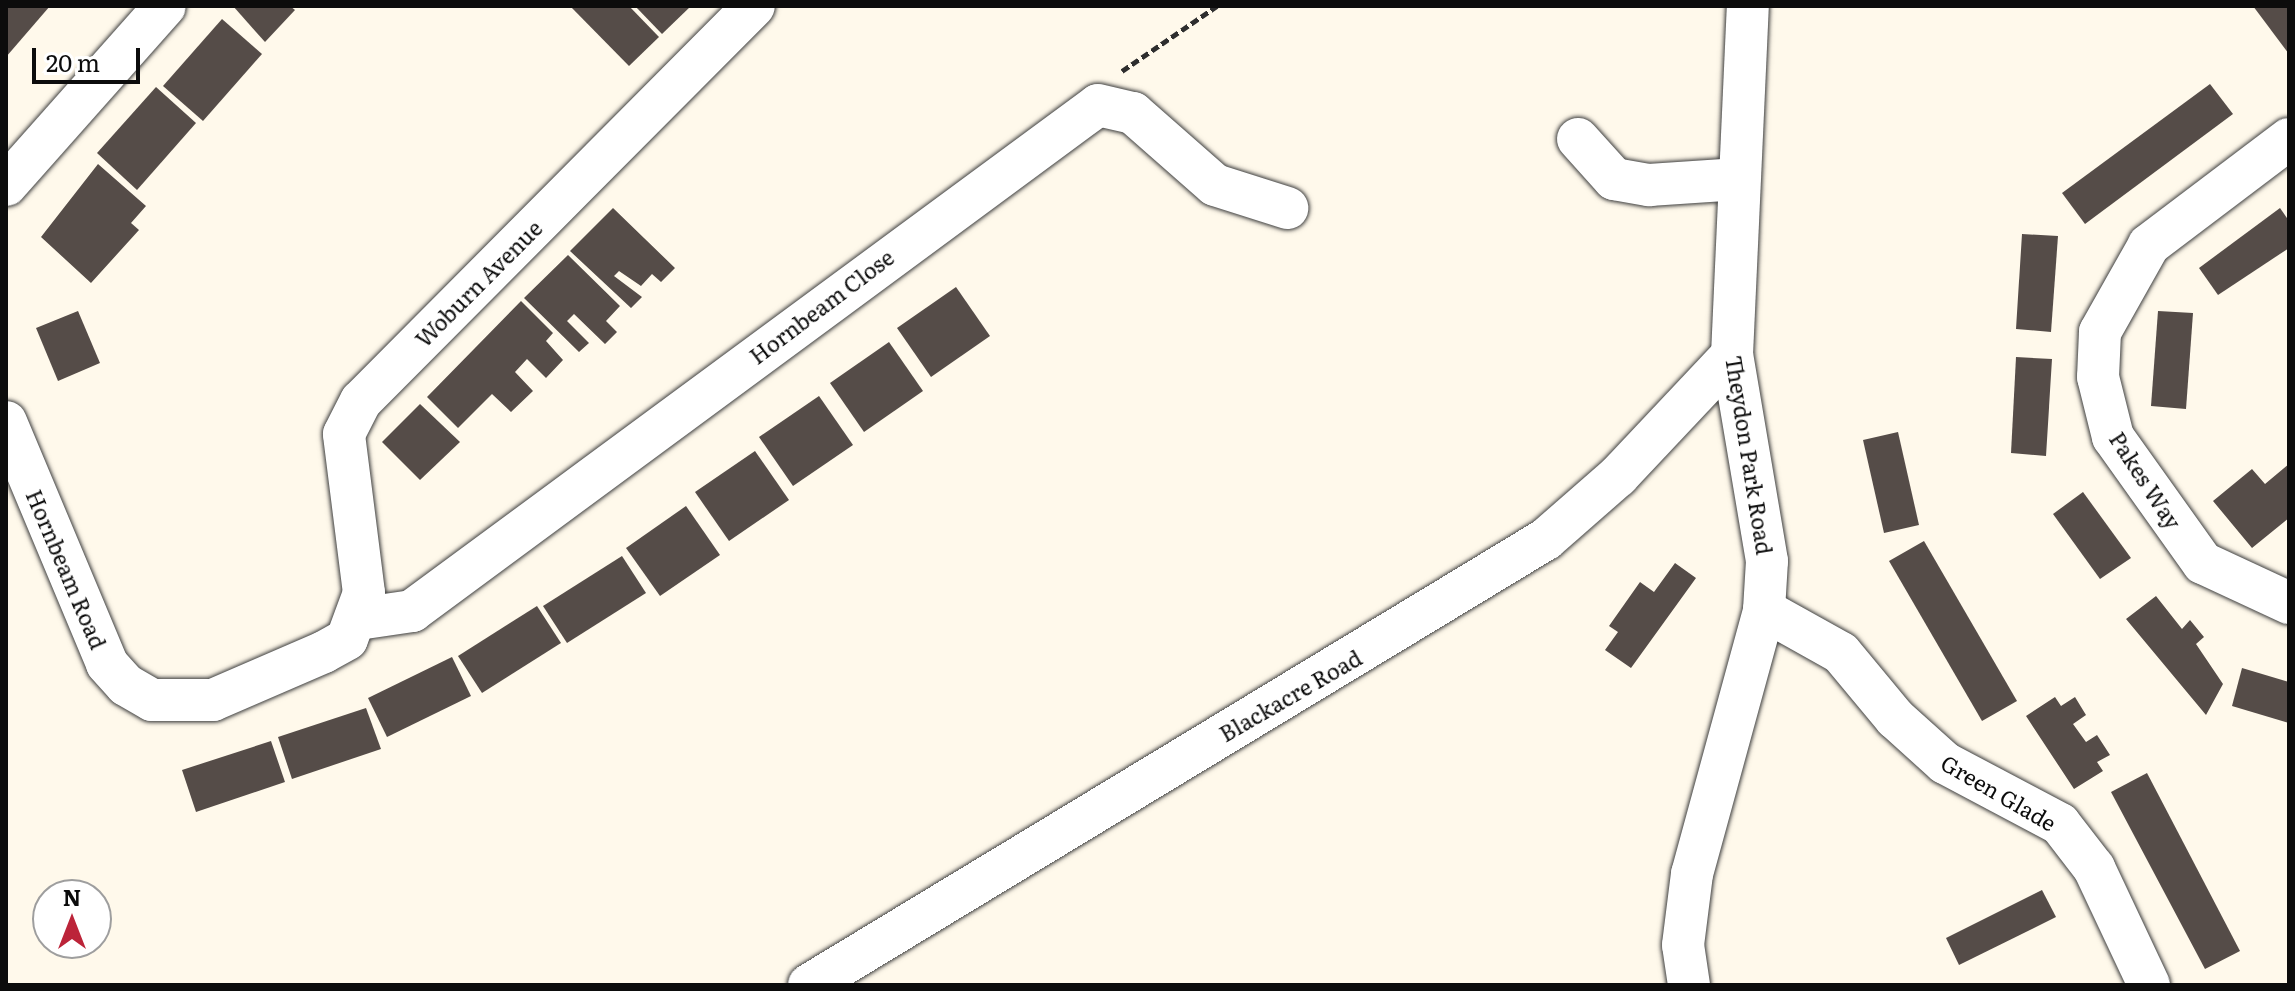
<!DOCTYPE html>
<html>
<head>
<meta charset="utf-8">
<style>
	body { margin:0 }
	#map { position:relative; width:2295px; height:991px; overflow:hidden; background:#fff9eb; font-family:Literata,serif }
	div>[style] { position:absolute }
	.building>* { inset:0; background:#554c48 }
	.path>* { height:5px; margin-top:-2.5px; transform-origin:0; background:repeating-linear-gradient(90deg,#2e2e2e 0 8px,transparent 0 12px) }
	.roads { filter:drop-shadow(0 0 2px #3f3f3f) drop-shadow(0 0 2px #3f3f3f) }
	.minor>* { height:42px; margin:-21px; padding:0 21px; transform-origin:21px; border-radius:21px; background:#fff }
	span { translate:-50% -50%; white-space:nowrap; text-align:center; line-height:1.15; -webkit-text-stroke:8px #fff; paint-order:stroke }
	.street-label { font-size:22px; color:#0c0c0c }
	.frame { position:absolute; inset:0; border:8px solid #0c0c0c; pointer-events:none }
	.north { position:absolute; left:32px; top:879px; width:80px; height:80px; box-sizing:border-box; background:#fff; border:2px solid #9e9e9e; border-radius:50%; rotate:0deg; font-size:22px; font-weight:700; line-height:32px; text-align:center; color:#0c0c0c }
	.north::after { content:''; display:block; margin:auto; width:28px; height:36px; background:#bc2439; clip-path:polygon(50% 0,100% 100%,50% 72%,0 100%) }
	.scale { position:absolute; left:32px; top:48px; width:108px; height:36px; box-sizing:border-box; border:4px solid #0c0c0c; border-top:0; padding-left:10px; font-size:24px; line-height:28px; white-space:nowrap; color:#0c0c0c; -webkit-text-stroke:6px #fff; paint-order:stroke }
</style>
</head>
<body>
<div id="map">
	<div class="building">
		<div style="clip-path:polygon(6px 6px,50px 6px,6px 57px)"></div>
		<div style="clip-path:polygon(233px 6px,290px 6px,295px 10px,265px 42px)"></div>
		<div style="clip-path:polygon(570px 6px,629px 6px,659px 37px,629px 66px)"></div>
		<div style="clip-path:polygon(635px 6px,691px 6px,662px 34px)"></div>
		<div style="clip-path:polygon(2253px 6px,2289px 6px,2289px 54px)"></div>
		<div style="clip-path:polygon(222px 19px,262px 54px,203px 121px,163px 86px)"></div>
		<div style="clip-path:polygon(2210px 84px,2233px 114px,2085px 224px,2062px 193px)"></div>
		<div style="clip-path:polygon(156px 87px,196px 123px,137px 190px,97px 153px)"></div>
		<div style="clip-path:polygon(98px 164px,146px 206px,131px 223px,139px 230px,91px 283px,41px 237px)"></div>
		<div style="clip-path:polygon(613px 208px,675px 268px,661px 282px,652px 274px,641px 286px,619px 271px,614px 276px,642px 297px,631px 308px,570px 251px)"></div>
		<div style="clip-path:polygon(2280px 208px,2289px 221px,2289px 248px,2218px 295px,2199px 268px)"></div>
		<div style="clip-path:polygon(2022px 234px,2058px 236px,2051px 332px,2016px 329px)"></div>
		<div style="clip-path:polygon(568px 255px,620px 306px,606px 321px,617px 332px,605px 344px,574px 314px,567px 321px,589px 343px,579px 352px,524px 298px)"></div>
		<div style="clip-path:polygon(956px 287px,990px 336px,931px 377px,897px 328px)"></div>
		<div style="clip-path:polygon(521px 301px,553px 333px,546px 341px,563px 360px,546px 378px,527px 359px,515px 372px,533px 391px,511px 412px,492px 394px,458px 428px,427px 397px)"></div>
		<div style="clip-path:polygon(78px 311px,100px 363px,58px 381px,36px 328px)"></div>
		<div style="clip-path:polygon(2158px 311px,2193px 313px,2186px 409px,2151px 406px)"></div>
		<div style="clip-path:polygon(889px 342px,923px 391px,864px 432px,830px 383px)"></div>
		<div style="clip-path:polygon(2016px 357px,2052px 359px,2046px 456px,2011px 453px)"></div>
		<div style="clip-path:polygon(819px 396px,853px 445px,793px 486px,759px 437px)"></div>
		<div style="clip-path:polygon(420px 404px,460px 442px,420px 480px,382px 442px)"></div>
		<div style="clip-path:polygon(1898px 432px,1919px 525px,1884px 533px,1863px 440px)"></div>
		<div style="clip-path:polygon(755px 451px,789px 500px,729px 541px,695px 492px)"></div>
		<div style="clip-path:polygon(2289px 464px,2289px 518px,2252px 548px,2213px 501px,2252px 469px,2265px 484px)"></div>
		<div style="clip-path:polygon(2083px 492px,2131px 558px,2100px 579px,2053px 514px)"></div>
		<div style="clip-path:polygon(686px 506px,720px 555px,660px 596px,626px 548px)"></div>
		<div style="clip-path:polygon(1924px 541px,2017px 701px,1982px 721px,1889px 561px)"></div>
		<div style="clip-path:polygon(622px 556px,646px 593px,567px 643px,543px 606px)"></div>
		<div style="clip-path:polygon(1675px 563px,1696px 578px,1631px 668px,1605px 650px,1618px 632px,1609px 626px,1640px 582px,1654px 592px)"></div>
		<div style="clip-path:polygon(2156px 596px,2182px 629px,2190px 620px,2204px 637px,2196px 644px,2223px 684px,2206px 715px,2126px 619px)"></div>
		<div style="clip-path:polygon(537px 606px,561px 643px,482px 693px,458px 656px)"></div>
		<div style="clip-path:polygon(452px 657px,471px 696px,387px 737px,368px 698px)"></div>
		<div style="clip-path:polygon(2242px 668px,2289px 682px,2289px 723px,2232px 706px)"></div>
		<div style="clip-path:polygon(2055px 697px,2061px 706px,2075px 697px,2086px 715px,2073px 724px,2086px 742px,2097px 735px,2110px 755px,2097px 762px,2103px 771px,2074px 789px,2026px 716px)"></div>
		<div style="clip-path:polygon(366px 708px,381px 749px,292px 779px,278px 737px)"></div>
		<div style="clip-path:polygon(271px 741px,285px 782px,196px 812px,182px 770px)"></div>
		<div style="clip-path:polygon(2147px 773px,2240px 951px,2205px 969px,2111px 792px)"></div>
		<div style="clip-path:polygon(2042px 890px,2056px 917px,1959px 965px,1946px 938px)"></div>
	</div>
	<div class="path">
		<div style="left:1122px;top:71px;width:115px;rotate:-34.4deg"></div>
	</div>
	<div class="roads">
		<div class="minor">
			<div style="left:1578px;top:139px;width:54px;rotate:48deg"></div>
			<div style="left:1614px;top:179px;width:36px;rotate:10deg"></div>
			<div style="left:1649px;top:185px;width:90px;rotate:-3.8deg"></div>
			<div style="left:2289px;top:139px;width:176px;rotate:142.9deg"></div>
			<div style="left:2149px;top:245px;width:100px;rotate:119.4deg"></div>
			<div style="left:2100px;top:332px;width:45px;rotate:92.5deg"></div>
			<div style="left:2098px;top:377px;width:62px;rotate:76deg"></div>
			<div style="left:2113px;top:437px;width:155px;rotate:54.5deg"></div>
			<div style="left:2203px;top:563px;width:95px;rotate:24.9deg"></div>
			<div style="left:6px;top:185px;width:239px;rotate:-48.4deg"></div>
			<div style="left:6px;top:422px;width:262px;rotate:67.3deg"></div>
			<div style="left:107px;top:664px;width:28px;rotate:48deg"></div>
			<div style="left:126px;top:685px;width:30px;rotate:30deg"></div>
			<div style="left:152px;top:700px;width:61px"></div>
			<div style="left:213px;top:700px;width:121px;rotate:-23.4deg"></div>
			<div style="left:324px;top:652px;width:26px;rotate:-29deg"></div>
			<div style="left:347px;top:639px;width:49px;rotate:-69.7deg"></div>
			<div style="left:364px;top:593px;width:160px;rotate:-97.2deg"></div>
			<div style="left:344px;top:434px;width:37px;rotate:-63deg"></div>
			<div style="left:361px;top:401px;width:557px;rotate:-45.15deg"></div>
			<div style="left:1764px;top:610px;width:88px;rotate:29.2deg"></div>
			<div style="left:1841px;top:653px;width:85px;rotate:50.3deg"></div>
			<div style="left:1895px;top:718px;width:67px;rotate:42deg"></div>
			<div style="left:1945px;top:763px;width:130px;rotate:27.9deg"></div>
			<div style="left:2060px;top:824px;width:56px;rotate:52.3deg"></div>
			<div style="left:2094px;top:868px;width:129px;rotate:64.8deg"></div>
			<div style="left:358px;top:619px;width:55px;rotate:-8.4deg"></div>
			<div style="left:412px;top:611px;width:852px;rotate:-36.41deg"></div>
			<div style="left:1098px;top:105px;width:36px;rotate:13deg"></div>
			<div style="left:1133px;top:113px;width:109px;rotate:41.3deg"></div>
			<div style="left:1215px;top:185px;width:76px;rotate:17.7deg"></div>
			<div style="left:809px;top:985px;width:861px;rotate:-31.18deg"></div>
			<div style="left:1546px;top:539px;width:96px;rotate:-41.2deg"></div>
			<div style="left:1618px;top:476px;width:166px;rotate:-46.7deg"></div>
			<div style="left:1689px;top:985px;width:40px;rotate:-98.5deg"></div>
			<div style="left:1683px;top:945px;width:72px;rotate:-82.8deg"></div>
			<div style="left:1692px;top:874px;width:274px;rotate:-74.7deg"></div>
			<div style="left:1764px;top:610px;width:49px;rotate:-86.5deg"></div>
			<div style="left:1767px;top:561px;width:209px;rotate:-99.6deg"></div>
			<div style="left:1732px;top:355px;width:349px;rotate:-87.4deg"></div>
		</div>
	</div>
	<div class="street-label">
		<span style="left:478px;top:283px;rotate:-45deg">Woburn Avenue</span>
		<span style="left:821px;top:306px;rotate:-37deg">Hornbeam Close</span>
		<span style="left:1750px;top:455px;rotate:81deg">Theydon Park Road</span>
		<span style="left:2146px;top:480px;rotate:57deg">Pakes Way</span>
		<span style="left:67px;top:569px;rotate:67deg">Hornbeam Road</span>
		<span style="left:1290px;top:695px;rotate:-30deg">Blackacre Road</span>
		<span style="left:1999px;top:792px;rotate:30deg">Green Glade</span>
	</div>
	<div class="frame"></div>
	<div class="north">N</div>
	<div class="scale">20 m</div>
</div>
</body>
</html>
